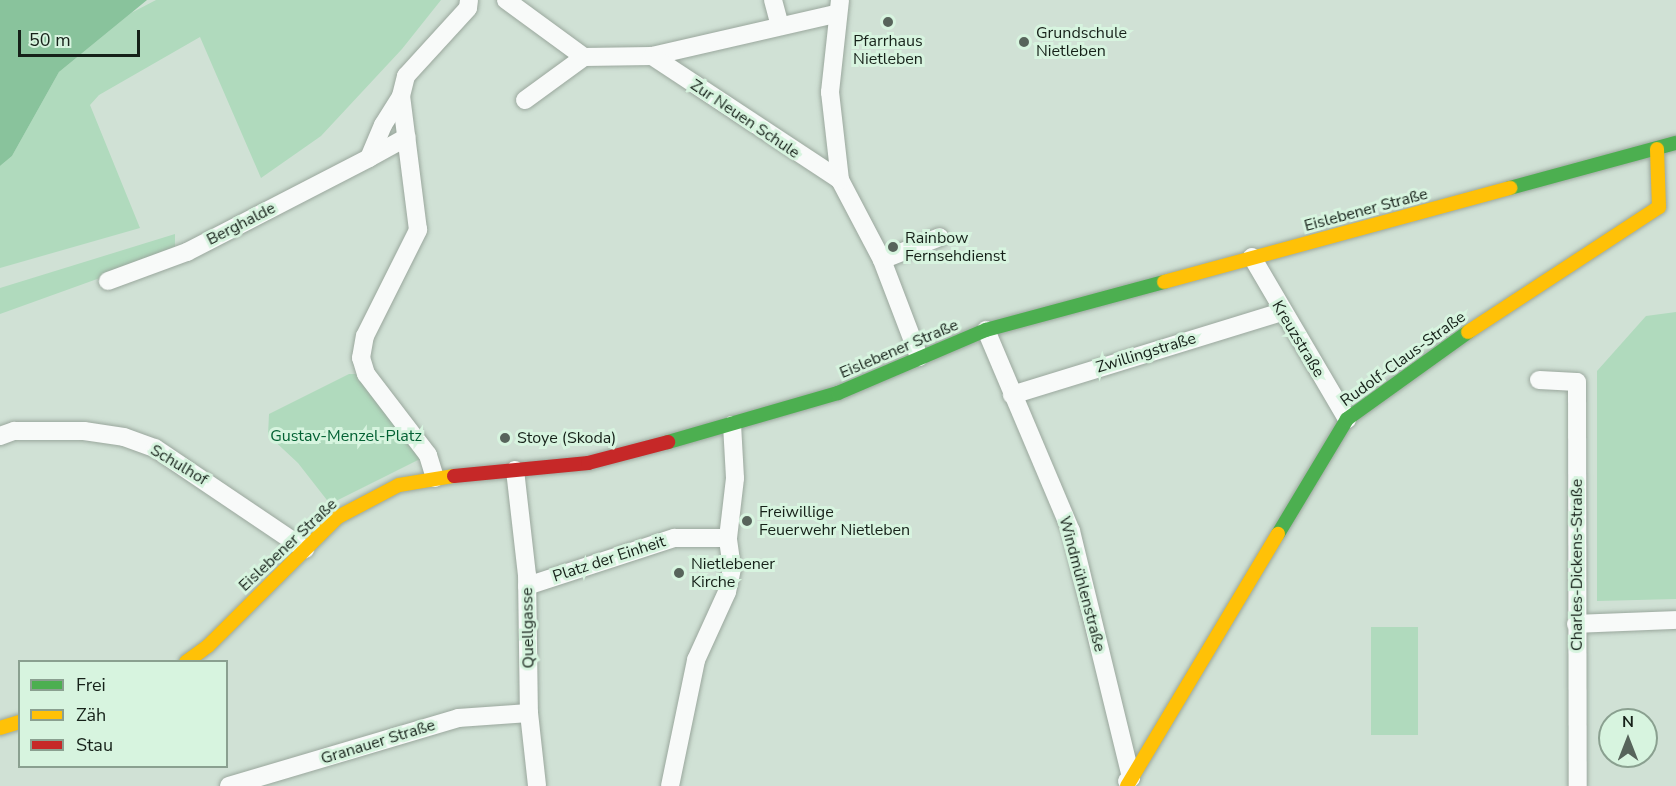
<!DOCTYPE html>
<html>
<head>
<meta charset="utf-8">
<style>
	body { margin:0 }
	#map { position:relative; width:1676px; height:786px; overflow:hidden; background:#d0e1d5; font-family:"Nunito Sans",sans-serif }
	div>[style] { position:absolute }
	.green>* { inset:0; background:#b0dabd }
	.water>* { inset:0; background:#89c39c }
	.roads { filter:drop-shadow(0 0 2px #9aa79d) drop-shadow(0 0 2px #9aa79d) }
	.street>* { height:18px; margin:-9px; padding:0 9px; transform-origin:9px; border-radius:9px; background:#f8faf9 }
	.fast>* { height:14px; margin:-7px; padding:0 7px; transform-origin:7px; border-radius:7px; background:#4caf50 }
	.slow>* { height:14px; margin:-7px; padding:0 7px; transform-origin:7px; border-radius:7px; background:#ffc107 }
	.jam>* { height:14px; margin:-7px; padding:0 7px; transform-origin:7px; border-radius:7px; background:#c62828 }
	.dots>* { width:16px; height:16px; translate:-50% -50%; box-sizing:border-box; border:3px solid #d7f4df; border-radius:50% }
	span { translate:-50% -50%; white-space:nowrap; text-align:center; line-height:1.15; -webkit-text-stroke:6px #d7f4df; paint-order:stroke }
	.poi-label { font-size:16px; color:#162119 }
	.left { translate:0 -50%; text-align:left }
	.street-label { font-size:16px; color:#162119 }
	.park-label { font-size:16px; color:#036133 }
	.legend { position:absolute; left:18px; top:660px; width:210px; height:108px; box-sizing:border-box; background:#d7f4df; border:2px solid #8aa090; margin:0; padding:8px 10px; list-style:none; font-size:18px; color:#162119 }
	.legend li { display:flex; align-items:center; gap:12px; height:30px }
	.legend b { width:30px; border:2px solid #8aa090 }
	.north { position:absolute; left:1598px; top:708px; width:60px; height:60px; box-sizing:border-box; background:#d7f4df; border:2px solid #8aa090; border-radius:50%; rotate:0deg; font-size:16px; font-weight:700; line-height:24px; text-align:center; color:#162119 }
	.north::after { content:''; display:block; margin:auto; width:21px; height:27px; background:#57645b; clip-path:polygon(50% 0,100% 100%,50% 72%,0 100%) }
	.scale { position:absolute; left:18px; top:30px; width:122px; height:27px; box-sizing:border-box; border:3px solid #162119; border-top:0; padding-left:8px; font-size:18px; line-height:21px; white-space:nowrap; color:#162119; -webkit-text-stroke:4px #d7f4df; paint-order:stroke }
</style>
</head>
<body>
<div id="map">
	<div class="green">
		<div style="clip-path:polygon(156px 0,441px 0,402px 49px,321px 136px,261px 178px,200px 37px,99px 95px,90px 105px,140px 228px,0 268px,0 166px,12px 156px,59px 72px,131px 13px)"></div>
		<div style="clip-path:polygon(175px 234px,175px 249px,161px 256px,0 314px,0 288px)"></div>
		<div style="clip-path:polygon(1676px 312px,1676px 599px,1597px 601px,1597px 371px,1646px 316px)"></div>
		<div style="clip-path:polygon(349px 374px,366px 374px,428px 455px,330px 504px,298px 463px,268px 435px,269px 414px)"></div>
		<div style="clip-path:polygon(1371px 627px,1418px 627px,1418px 735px,1371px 735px)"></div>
	</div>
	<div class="water">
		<div style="clip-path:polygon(0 0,147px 0,59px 72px,12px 156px,0 166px)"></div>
	</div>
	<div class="roads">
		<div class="street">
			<div style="left:506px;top:0;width:97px;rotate:36.2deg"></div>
			<div style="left:584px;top:57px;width:68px;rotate:-0.8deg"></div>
			<div style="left:652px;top:56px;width:189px;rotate:-12.9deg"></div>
			<div style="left:773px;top:0;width:27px;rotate:75deg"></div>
			<div style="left:840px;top:0;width:93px;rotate:96.2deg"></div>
			<div style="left:830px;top:92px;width:89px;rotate:83.5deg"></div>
			<div style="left:840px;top:180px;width:90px;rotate:62.3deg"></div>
			<div style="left:882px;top:260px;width:104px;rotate:69.1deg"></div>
			<div style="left:652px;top:56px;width:225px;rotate:33.4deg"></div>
			<div style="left:525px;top:100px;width:73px;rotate:-36.1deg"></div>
			<div style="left:369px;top:158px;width:43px;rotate:-28.9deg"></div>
			<div style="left:1252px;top:257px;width:188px;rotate:59.6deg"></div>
			<div style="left:882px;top:260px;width:62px;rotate:-21.6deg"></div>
			<div style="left:108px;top:281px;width:84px;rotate:-20.2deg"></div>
			<div style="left:187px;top:252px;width:205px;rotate:-27.3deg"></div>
			<div style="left:369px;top:158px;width:36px;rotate:-67deg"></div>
			<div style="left:383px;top:125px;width:34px;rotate:-58deg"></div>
			<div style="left:986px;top:330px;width:218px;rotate:67.1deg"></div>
			<div style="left:1071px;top:531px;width:254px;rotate:76.3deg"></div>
			<div style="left:1131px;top:778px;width:5px;rotate:143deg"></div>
			<div style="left:1539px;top:380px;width:38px;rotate:3deg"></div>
			<div style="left:1577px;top:382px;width:404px;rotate:89.9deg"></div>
			<div style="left:1012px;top:395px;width:282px;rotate:-17.1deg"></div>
			<div style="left:0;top:436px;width:15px;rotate:-20deg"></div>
			<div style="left:14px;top:431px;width:70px"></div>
			<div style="left:84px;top:431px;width:40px;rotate:8.5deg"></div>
			<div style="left:124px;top:437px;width:33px;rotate:20deg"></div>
			<div style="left:155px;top:448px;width:181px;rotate:34deg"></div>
			<div style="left:515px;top:470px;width:106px;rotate:83.5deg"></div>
			<div style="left:527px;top:575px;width:138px;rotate:89.2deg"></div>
			<div style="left:529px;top:713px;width:73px;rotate:83.7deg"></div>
			<div style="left:435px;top:478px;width:24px;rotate:-107deg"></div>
			<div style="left:428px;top:455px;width:102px;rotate:-127.4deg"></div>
			<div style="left:366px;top:374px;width:17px;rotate:-107deg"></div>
			<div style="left:361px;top:358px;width:22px;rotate:-80deg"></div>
			<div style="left:365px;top:336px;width:119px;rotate:-63.4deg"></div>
			<div style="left:418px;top:230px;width:135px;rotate:-97.2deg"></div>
			<div style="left:401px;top:96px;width:21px;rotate:-76deg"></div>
			<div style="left:406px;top:76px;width:92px;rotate:-47.6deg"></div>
			<div style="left:468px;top:8px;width:8px;rotate:-83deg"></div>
			<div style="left:527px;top:586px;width:155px;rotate:-18.1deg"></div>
			<div style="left:674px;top:538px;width:54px"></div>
			<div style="left:1576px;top:624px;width:100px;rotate:-2.3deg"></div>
			<div style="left:229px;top:786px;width:239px;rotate:-16.5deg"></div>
			<div style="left:458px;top:718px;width:71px;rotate:-4deg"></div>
			<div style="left:670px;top:786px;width:129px;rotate:-78.3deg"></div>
			<div style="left:696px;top:660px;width:75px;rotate:-65.5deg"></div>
			<div style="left:727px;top:592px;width:25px;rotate:-78deg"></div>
			<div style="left:732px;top:568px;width:30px;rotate:-98deg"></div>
			<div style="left:728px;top:538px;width:60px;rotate:-83.3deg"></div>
			<div style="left:735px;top:478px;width:53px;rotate:-93.2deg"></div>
		</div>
		<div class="fast">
			<div style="left:1510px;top:188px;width:172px;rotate:-15.2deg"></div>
			<div style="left:668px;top:442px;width:177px;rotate:-16.1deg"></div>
			<div style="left:838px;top:393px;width:161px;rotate:-23.1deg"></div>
			<div style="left:986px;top:330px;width:184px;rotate:-15.1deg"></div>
			<div style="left:1278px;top:534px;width:134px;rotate:-59deg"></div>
			<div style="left:1347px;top:419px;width:149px;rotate:-35.7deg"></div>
		</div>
		<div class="slow">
			<div style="left:1164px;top:282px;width:359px;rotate:-15.2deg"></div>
			<div style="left:1468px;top:332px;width:228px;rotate:-33.2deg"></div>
			<div style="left:1659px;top:207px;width:58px;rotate:-92deg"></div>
			<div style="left:186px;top:662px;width:27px;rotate:-36deg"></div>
			<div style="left:208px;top:646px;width:183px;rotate:-44.8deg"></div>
			<div style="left:338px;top:517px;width:69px;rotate:-27.7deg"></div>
			<div style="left:399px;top:485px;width:56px;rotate:-9.3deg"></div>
			<div style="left:0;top:728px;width:21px;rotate:-17deg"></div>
			<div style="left:1127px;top:786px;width:294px;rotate:-59.1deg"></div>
		</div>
		<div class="jam">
			<div style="left:454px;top:476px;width:135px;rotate:-5.5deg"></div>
			<div style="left:588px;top:463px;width:83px;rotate:-14.7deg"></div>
		</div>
	</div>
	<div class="dots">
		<div style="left:888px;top:22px;background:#57645b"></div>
		<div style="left:1024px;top:42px;background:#57645b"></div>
		<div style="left:893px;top:247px;background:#57645b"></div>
		<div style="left:505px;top:438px;background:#57645b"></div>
		<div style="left:747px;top:521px;background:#57645b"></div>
		<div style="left:679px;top:573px;background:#57645b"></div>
	</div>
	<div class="poi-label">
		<span class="left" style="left:1036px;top:42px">Grundschule<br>Nietleben</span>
		<span style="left:888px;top:50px">Pfarrhaus<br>Nietleben</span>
		<span class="left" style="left:905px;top:247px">Rainbow<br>Fernsehdienst</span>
		<span class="left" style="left:517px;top:438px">Stoye (Skoda)</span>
		<span class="left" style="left:759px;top:521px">Freiwillige<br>Feuerwehr Nietleben</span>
		<span class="left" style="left:691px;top:573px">Nietlebener<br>Kirche</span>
	</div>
	<div class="street-label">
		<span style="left:745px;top:119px;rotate:34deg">Zur Neuen Schule</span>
		<span style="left:1366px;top:210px;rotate:-15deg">Eislebener Straße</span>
		<span style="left:241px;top:224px;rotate:-27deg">Berghalde</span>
		<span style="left:1298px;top:339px;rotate:59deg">Kreuzstraße</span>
		<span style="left:899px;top:349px;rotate:-23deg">Eislebener Straße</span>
		<span style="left:1146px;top:353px;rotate:-17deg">Zwillingstraße</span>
		<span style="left:1403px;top:359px;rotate:-36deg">Rudolf-Claus-Straße</span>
		<span style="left:179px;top:465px;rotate:31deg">Schulhof</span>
		<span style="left:288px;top:545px;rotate:-43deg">Eislebener Straße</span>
		<span style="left:609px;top:559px;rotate:-18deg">Platz der Einheit</span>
		<span style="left:1577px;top:565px;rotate:-90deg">Charles-Dickens-Straße</span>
		<span style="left:1082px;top:584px;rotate:75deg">Windmühlenstraße</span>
		<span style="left:528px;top:628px;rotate:-91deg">Quellgasse</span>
		<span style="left:378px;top:742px;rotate:-17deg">Granauer Straße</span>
	</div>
	<div class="park-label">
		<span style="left:346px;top:436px">Gustav-Menzel-Platz</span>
	</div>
	<ul class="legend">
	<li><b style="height:8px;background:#4caf50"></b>Frei</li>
	<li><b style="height:8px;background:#ffc107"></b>Zäh</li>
	<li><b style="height:8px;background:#c62828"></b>Stau</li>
	</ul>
	<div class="north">N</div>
	<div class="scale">50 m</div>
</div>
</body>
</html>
